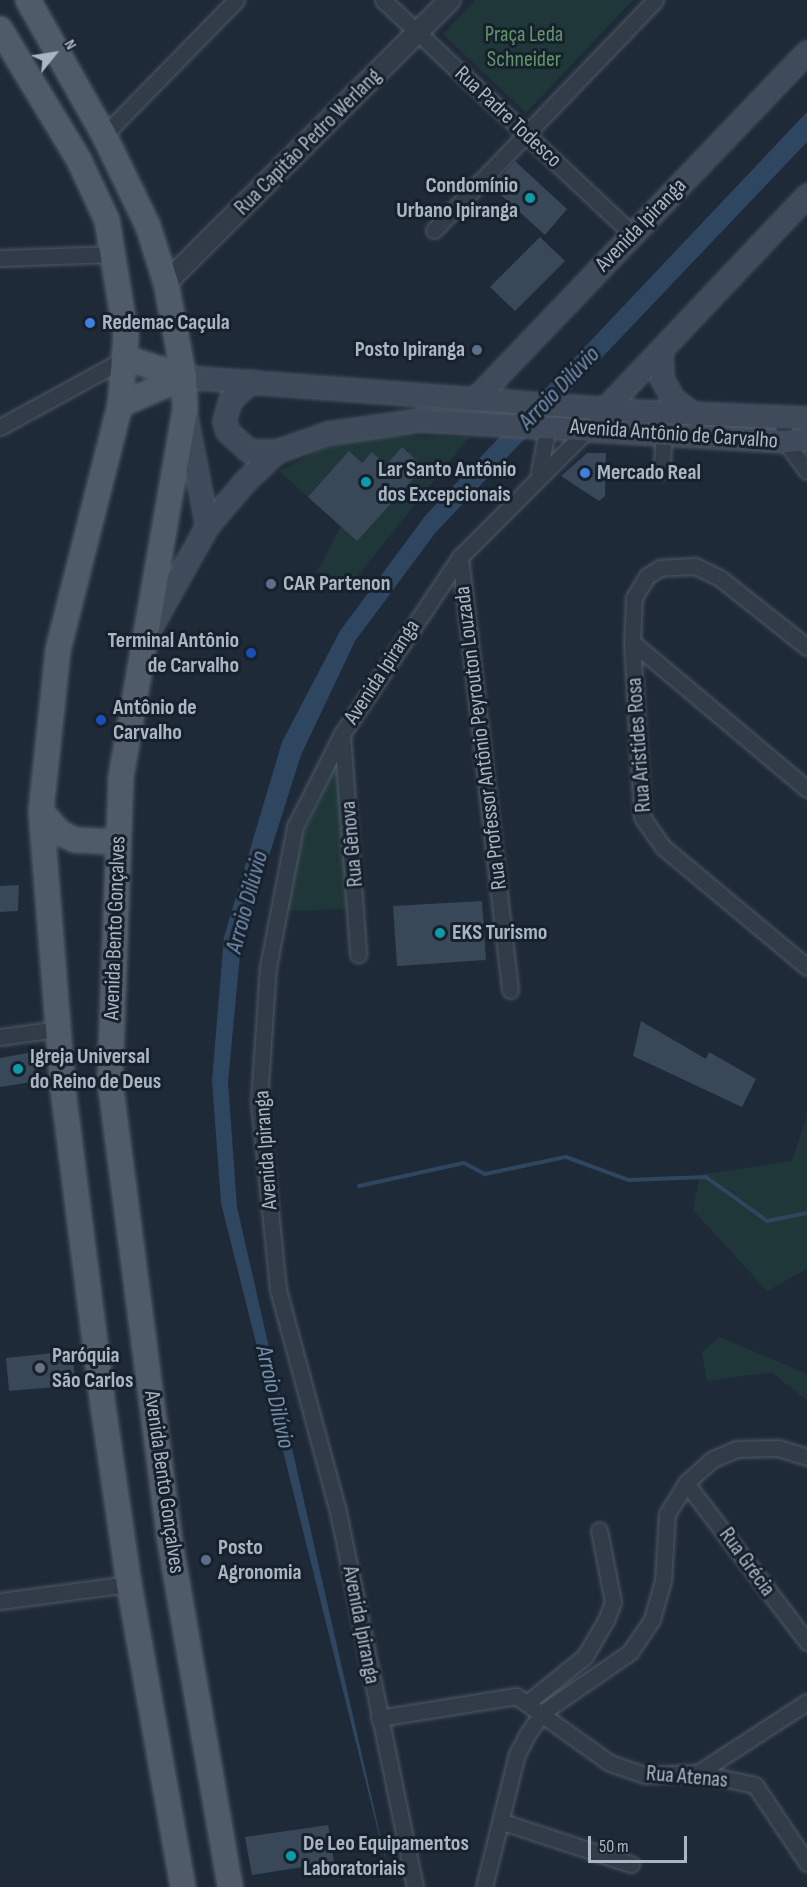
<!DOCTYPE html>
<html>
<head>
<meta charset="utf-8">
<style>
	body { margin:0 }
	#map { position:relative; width:807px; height:1887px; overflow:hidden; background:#1e2a38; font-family:"Sofia Sans Condensed",sans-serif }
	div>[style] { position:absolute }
	.green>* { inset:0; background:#203739 }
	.water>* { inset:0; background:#2f4661 }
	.stream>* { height:4px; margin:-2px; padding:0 2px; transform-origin:2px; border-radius:2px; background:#2f4661 }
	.building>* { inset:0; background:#394858 }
	.roads { filter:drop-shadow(0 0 2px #4f5966) drop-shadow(0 0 2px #4f5966) }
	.minor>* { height:15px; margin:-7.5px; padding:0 7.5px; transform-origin:7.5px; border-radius:7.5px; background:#313c48 }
	.tertiary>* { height:20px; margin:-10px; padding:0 10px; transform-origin:10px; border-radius:10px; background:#313c48 }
	.secondary>* { height:21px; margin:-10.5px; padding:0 10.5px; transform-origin:10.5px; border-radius:10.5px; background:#3f4b5b }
	.primary>* { height:24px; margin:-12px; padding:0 12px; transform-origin:12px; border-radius:12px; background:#4f5b69 }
	.dots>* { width:16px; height:16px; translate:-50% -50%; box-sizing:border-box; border:3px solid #17212c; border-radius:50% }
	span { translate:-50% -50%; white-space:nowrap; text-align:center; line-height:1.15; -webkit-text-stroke:6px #17212c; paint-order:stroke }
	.park-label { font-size:22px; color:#61976b }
	.street-label { font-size:22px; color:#abb6c5 }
	.poi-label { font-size:22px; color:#abb6c5; font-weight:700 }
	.right { translate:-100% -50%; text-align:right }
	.left { translate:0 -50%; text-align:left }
	.water-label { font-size:24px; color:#718eb1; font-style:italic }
	.north { position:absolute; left:24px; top:24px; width:60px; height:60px; -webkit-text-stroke:4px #17212c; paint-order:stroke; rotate:60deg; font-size:16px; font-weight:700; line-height:24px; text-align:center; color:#abb6c5 }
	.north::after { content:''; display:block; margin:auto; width:21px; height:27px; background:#abb6c5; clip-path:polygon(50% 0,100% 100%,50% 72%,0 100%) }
	.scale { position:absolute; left:588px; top:1836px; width:99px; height:27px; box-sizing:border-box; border:3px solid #abb6c5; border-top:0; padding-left:8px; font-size:18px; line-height:21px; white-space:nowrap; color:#abb6c5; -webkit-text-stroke:4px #17212c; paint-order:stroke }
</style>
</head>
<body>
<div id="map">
	<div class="green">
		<div style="clip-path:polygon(475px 0,633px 0,526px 113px,443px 34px)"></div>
		<div style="clip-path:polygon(374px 436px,469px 437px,348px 588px,317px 572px,341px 526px,279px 471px,326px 447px)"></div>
		<div style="clip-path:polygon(339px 758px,348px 909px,284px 911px,303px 836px)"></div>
		<div style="clip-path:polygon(807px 1115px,807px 1269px,767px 1291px,693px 1210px,700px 1175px,792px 1161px)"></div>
		<div style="clip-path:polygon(720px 1337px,807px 1374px,807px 1400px,771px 1372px,707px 1381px,702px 1352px)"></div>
	</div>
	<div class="water">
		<div style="clip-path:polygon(807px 112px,807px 142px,436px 532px,355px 641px,301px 755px,241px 944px,228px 1082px,237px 1207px,392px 1887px,221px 1203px,212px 1080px,224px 937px,282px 742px,340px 631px,425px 516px)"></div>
	</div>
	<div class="stream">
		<div style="left:359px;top:1186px;width:107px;rotate:-12.4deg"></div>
		<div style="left:464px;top:1163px;width:24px;rotate:28deg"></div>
		<div style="left:485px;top:1174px;width:83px;rotate:-11.9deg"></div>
		<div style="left:566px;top:1157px;width:67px;rotate:20.1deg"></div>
		<div style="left:629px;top:1180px;width:77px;rotate:-2.2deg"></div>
		<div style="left:706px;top:1177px;width:75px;rotate:35.8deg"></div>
		<div style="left:767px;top:1221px;width:41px;rotate:-11.3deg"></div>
	</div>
	<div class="building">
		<div style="clip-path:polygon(515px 161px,567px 209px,545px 235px,492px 187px)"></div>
		<div style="clip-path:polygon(540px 237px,565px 261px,515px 311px,490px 287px)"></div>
		<div style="clip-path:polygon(402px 447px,424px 467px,357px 541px,308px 497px,349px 451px,362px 463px,372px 452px,386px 465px)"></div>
		<div style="clip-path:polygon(587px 453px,606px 453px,605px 496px,599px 501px,561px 476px)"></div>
		<div style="clip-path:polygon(19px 885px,18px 911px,0 912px,0 886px)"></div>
		<div style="clip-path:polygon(482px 901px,486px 960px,397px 966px,393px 906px)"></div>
		<div style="clip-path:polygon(641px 1021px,706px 1059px,709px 1052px,756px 1079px,742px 1107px,633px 1056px)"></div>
		<div style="clip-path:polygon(33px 1052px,38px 1081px,0 1087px,0 1058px)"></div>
		<div style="clip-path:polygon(63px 1352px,73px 1357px,75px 1379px,66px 1386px,9px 1391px,6px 1358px)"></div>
		<div style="clip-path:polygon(328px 1825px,334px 1862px,252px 1875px,245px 1837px)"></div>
	</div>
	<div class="roads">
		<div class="minor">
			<div style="left:383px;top:0;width:343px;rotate:43.2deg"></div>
			<div style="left:104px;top:135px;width:189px;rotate:-45.6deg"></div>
			<div style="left:434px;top:230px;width:319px;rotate:-46.1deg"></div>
			<div style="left:0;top:258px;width:116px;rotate:-2deg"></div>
			<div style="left:783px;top:420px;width:21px;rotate:85deg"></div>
			<div style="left:785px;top:441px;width:37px;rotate:54deg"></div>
			<div style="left:0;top:427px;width:144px;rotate:-28.7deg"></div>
			<div style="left:662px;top:471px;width:37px;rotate:-88deg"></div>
			<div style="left:539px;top:472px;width:47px;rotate:-78.9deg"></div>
			<div style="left:460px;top:557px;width:436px;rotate:83.4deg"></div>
			<div style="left:632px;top:642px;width:229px;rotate:40deg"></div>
			<div style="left:807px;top:647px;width:111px;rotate:-141.6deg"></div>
			<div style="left:720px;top:578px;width:28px;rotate:-154deg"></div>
			<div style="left:695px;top:566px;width:35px;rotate:177deg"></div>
			<div style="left:660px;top:568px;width:15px;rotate:148deg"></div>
			<div style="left:647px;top:576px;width:26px;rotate:121deg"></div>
			<div style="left:634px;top:598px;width:44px;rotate:92.6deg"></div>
			<div style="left:632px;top:642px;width:175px;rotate:86.7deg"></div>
			<div style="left:642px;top:817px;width:37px;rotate:55deg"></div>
			<div style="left:663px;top:847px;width:187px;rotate:39.8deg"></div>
			<div style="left:342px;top:734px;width:221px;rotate:85.8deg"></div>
			<div style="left:0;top:1037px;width:59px;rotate:-7.9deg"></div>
			<div style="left:686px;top:1483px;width:200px;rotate:52.7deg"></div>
			<div style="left:0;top:1601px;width:130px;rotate:-7.5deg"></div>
			<div style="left:527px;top:1703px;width:75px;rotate:-39deg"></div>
			<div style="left:585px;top:1656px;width:42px;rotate:-59.7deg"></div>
			<div style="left:606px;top:1620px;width:19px;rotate:-69deg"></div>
			<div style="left:613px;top:1602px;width:73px;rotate:-101deg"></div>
			<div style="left:379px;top:1718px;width:139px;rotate:-9.1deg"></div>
			<div style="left:516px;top:1696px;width:115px;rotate:35.5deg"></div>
			<div style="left:610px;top:1763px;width:36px;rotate:19deg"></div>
			<div style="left:644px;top:1775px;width:54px;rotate:-2.1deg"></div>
			<div style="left:698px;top:1773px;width:58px;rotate:11.9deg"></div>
			<div style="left:755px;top:1785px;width:94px;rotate:56.3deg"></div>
			<div style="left:698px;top:1773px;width:130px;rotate:-33.1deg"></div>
			<div style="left:500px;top:1821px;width:138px;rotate:18.2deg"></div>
			<div style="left:415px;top:1887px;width:387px;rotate:-101.6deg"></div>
			<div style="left:337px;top:1508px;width:227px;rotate:-105.1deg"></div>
			<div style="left:278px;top:1289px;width:189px;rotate:-95.8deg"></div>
			<div style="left:259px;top:1101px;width:134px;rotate:-86.2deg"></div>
			<div style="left:268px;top:967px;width:143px;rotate:-79.1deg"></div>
			<div style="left:295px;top:827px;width:104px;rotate:-63.2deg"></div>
			<div style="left:342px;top:734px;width:213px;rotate:-56.3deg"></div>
			<div style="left:460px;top:557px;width:182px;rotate:-45deg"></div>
			<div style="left:484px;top:1887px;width:137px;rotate:-76.1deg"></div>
			<div style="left:517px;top:1754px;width:24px;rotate:-62deg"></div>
			<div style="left:528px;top:1733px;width:26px;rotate:-54deg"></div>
			<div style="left:543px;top:1712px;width:106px;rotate:-34.6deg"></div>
			<div style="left:630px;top:1652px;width:40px;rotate:-56deg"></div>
			<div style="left:652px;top:1619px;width:40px;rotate:-74deg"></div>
			<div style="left:663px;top:1581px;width:67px;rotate:-86.6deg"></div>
			<div style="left:667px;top:1514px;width:36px;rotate:-58deg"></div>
			<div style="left:686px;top:1483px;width:36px;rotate:-42deg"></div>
			<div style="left:713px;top:1459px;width:25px;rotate:-23deg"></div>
			<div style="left:736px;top:1449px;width:42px;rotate:-1.4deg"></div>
			<div style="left:778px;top:1448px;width:30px;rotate:17deg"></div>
		</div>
		<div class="tertiary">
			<div style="left:166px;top:283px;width:401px;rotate:-44.9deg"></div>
		</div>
		<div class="secondary">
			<div style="left:661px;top:350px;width:29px;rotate:88deg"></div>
			<div style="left:662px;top:379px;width:23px;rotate:61deg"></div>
			<div style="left:673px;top:399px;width:27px;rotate:36deg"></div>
			<div style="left:184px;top:377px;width:449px;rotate:4.3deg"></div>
			<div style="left:632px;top:411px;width:175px;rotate:2.3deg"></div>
			<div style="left:251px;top:381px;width:28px;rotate:138deg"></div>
			<div style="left:230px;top:400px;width:22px;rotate:106deg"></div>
			<div style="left:224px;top:421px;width:10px;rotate:73deg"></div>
			<div style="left:227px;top:431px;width:30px;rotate:42deg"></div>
			<div style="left:249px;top:451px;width:28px"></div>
			<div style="left:475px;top:399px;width:480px;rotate:-46.3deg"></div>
			<div style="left:599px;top:415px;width:303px;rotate:-46.6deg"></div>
			<div style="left:186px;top:418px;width:110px;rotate:79deg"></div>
			<div style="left:150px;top:628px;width:117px;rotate:-60.8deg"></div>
			<div style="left:207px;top:526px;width:57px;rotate:-49.9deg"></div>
			<div style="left:244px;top:482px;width:45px;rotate:-43.2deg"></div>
			<div style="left:277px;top:451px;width:54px;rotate:-19.4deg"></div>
			<div style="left:328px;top:433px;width:92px;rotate:-8.1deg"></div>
			<div style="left:419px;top:420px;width:367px;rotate:3.3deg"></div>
			<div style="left:785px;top:441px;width:22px;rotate:-5deg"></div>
		</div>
		<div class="primary">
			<div style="left:28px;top:0;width:155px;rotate:60.6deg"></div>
			<div style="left:104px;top:135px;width:101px;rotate:64.2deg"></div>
			<div style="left:148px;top:226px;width:60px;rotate:72.5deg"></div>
			<div style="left:166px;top:283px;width:96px;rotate:79.2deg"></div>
			<div style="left:184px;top:377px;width:33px;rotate:88deg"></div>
			<div style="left:185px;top:410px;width:374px;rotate:99.9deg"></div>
			<div style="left:121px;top:778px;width:303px;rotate:92.1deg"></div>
			<div style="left:110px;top:1081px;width:459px;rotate:82.6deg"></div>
			<div style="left:169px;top:1536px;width:356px;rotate:80.1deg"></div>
			<div style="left:0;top:29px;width:153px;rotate:58.9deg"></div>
			<div style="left:79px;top:160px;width:66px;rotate:65deg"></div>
			<div style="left:107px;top:220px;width:118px;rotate:80.7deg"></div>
			<div style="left:126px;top:336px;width:69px;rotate:95deg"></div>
			<div style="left:120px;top:405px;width:253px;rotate:104.2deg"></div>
			<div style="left:58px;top:650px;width:162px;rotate:96deg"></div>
			<div style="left:41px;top:811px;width:279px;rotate:85.5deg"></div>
			<div style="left:63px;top:1089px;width:312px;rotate:82.8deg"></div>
			<div style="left:102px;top:1399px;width:187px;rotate:81.7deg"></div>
			<div style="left:129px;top:1584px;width:308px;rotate:79.9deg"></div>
			<div style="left:126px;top:358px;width:61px;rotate:18.1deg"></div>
			<div style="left:120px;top:405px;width:70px;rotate:-23.6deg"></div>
			<div style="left:41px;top:811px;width:28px;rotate:49deg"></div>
			<div style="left:59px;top:832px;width:18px;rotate:27deg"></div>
			<div style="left:75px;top:840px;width:42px;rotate:2.7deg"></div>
		</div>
	</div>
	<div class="dots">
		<div style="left:530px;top:198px;background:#0f9aa8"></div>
		<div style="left:90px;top:323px;background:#3f7fe0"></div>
		<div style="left:477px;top:350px;background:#5c6f8a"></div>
		<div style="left:585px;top:473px;background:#3f7fe0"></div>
		<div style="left:366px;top:482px;background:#0f9aa8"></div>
		<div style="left:271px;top:584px;background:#5c6f8a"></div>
		<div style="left:251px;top:653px;background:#1a4fb4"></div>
		<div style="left:101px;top:720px;background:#1a4fb4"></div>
		<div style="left:440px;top:933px;background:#0f9aa8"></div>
		<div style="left:18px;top:1069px;background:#0f9aa8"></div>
		<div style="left:40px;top:1368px;background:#6b7280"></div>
		<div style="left:206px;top:1560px;background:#5c6f8a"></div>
		<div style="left:291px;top:1856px;background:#0f9aa8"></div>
	</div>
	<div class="park-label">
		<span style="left:524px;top:47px">Praça Leda<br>Schneider</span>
	</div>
	<div class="street-label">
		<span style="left:508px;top:117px;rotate:43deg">Rua Padre Todesco</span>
		<span style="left:308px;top:142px;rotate:-45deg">Rua Capitão Pedro Werlang</span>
		<span style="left:641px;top:225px;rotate:-46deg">Avenida Ipiranga</span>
		<span style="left:674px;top:434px;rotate:4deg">Avenida Antônio de Carvalho</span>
		<span style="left:382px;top:672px;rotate:-57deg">Avenida Ipiranga</span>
		<span style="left:481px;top:738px;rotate:-97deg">Rua Professor Antônio Peyrouton Louzada</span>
		<span style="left:639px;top:745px;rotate:-94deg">Rua Aristides Rosa</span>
		<span style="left:352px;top:844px;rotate:-95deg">Rua Gênova</span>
		<span style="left:115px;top:928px;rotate:-88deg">Avenida Bento Gonçalves</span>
		<span style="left:266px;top:1150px;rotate:-94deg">Avenida Ipiranga</span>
		<span style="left:164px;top:1482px;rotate:82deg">Avenida Bento Gonçalves</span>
		<span style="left:747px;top:1562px;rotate:54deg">Rua Grécia</span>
		<span style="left:361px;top:1625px;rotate:79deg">Avenida Ipiranga</span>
		<span style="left:687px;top:1777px;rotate:5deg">Rua Atenas</span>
	</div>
	<div class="poi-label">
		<span class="right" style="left:518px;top:198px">Condomínio<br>Urbano Ipiranga</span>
		<span class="left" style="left:102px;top:323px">Redemac Caçula</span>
		<span class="right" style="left:465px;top:350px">Posto Ipiranga</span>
		<span class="left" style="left:378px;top:482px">Lar Santo Antônio<br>dos Excepcionais</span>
		<span class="left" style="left:597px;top:473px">Mercado Real</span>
		<span class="left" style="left:283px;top:584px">CAR Partenon</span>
		<span class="right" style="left:239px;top:653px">Terminal Antônio<br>de Carvalho</span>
		<span class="left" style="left:113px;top:720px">Antônio de<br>Carvalho</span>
		<span class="left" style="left:452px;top:933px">EKS Turismo</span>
		<span class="left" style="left:30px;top:1069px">Igreja Universal<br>do Reino de Deus</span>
		<span class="left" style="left:52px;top:1368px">Paróquia<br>São Carlos</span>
		<span class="left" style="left:218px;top:1560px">Posto<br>Agronomia</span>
		<span class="left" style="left:303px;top:1856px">De Leo Equipamentos<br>Laboratoriais</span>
	</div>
	<div class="water-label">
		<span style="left:559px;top:388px;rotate:-46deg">Arroio Dilúvio</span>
		<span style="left:247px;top:902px;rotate:-75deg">Arroio Dilúvio</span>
		<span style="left:275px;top:1397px;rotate:77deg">Arroio Dilúvio</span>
	</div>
	<div class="north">N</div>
	<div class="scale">50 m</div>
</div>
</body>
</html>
